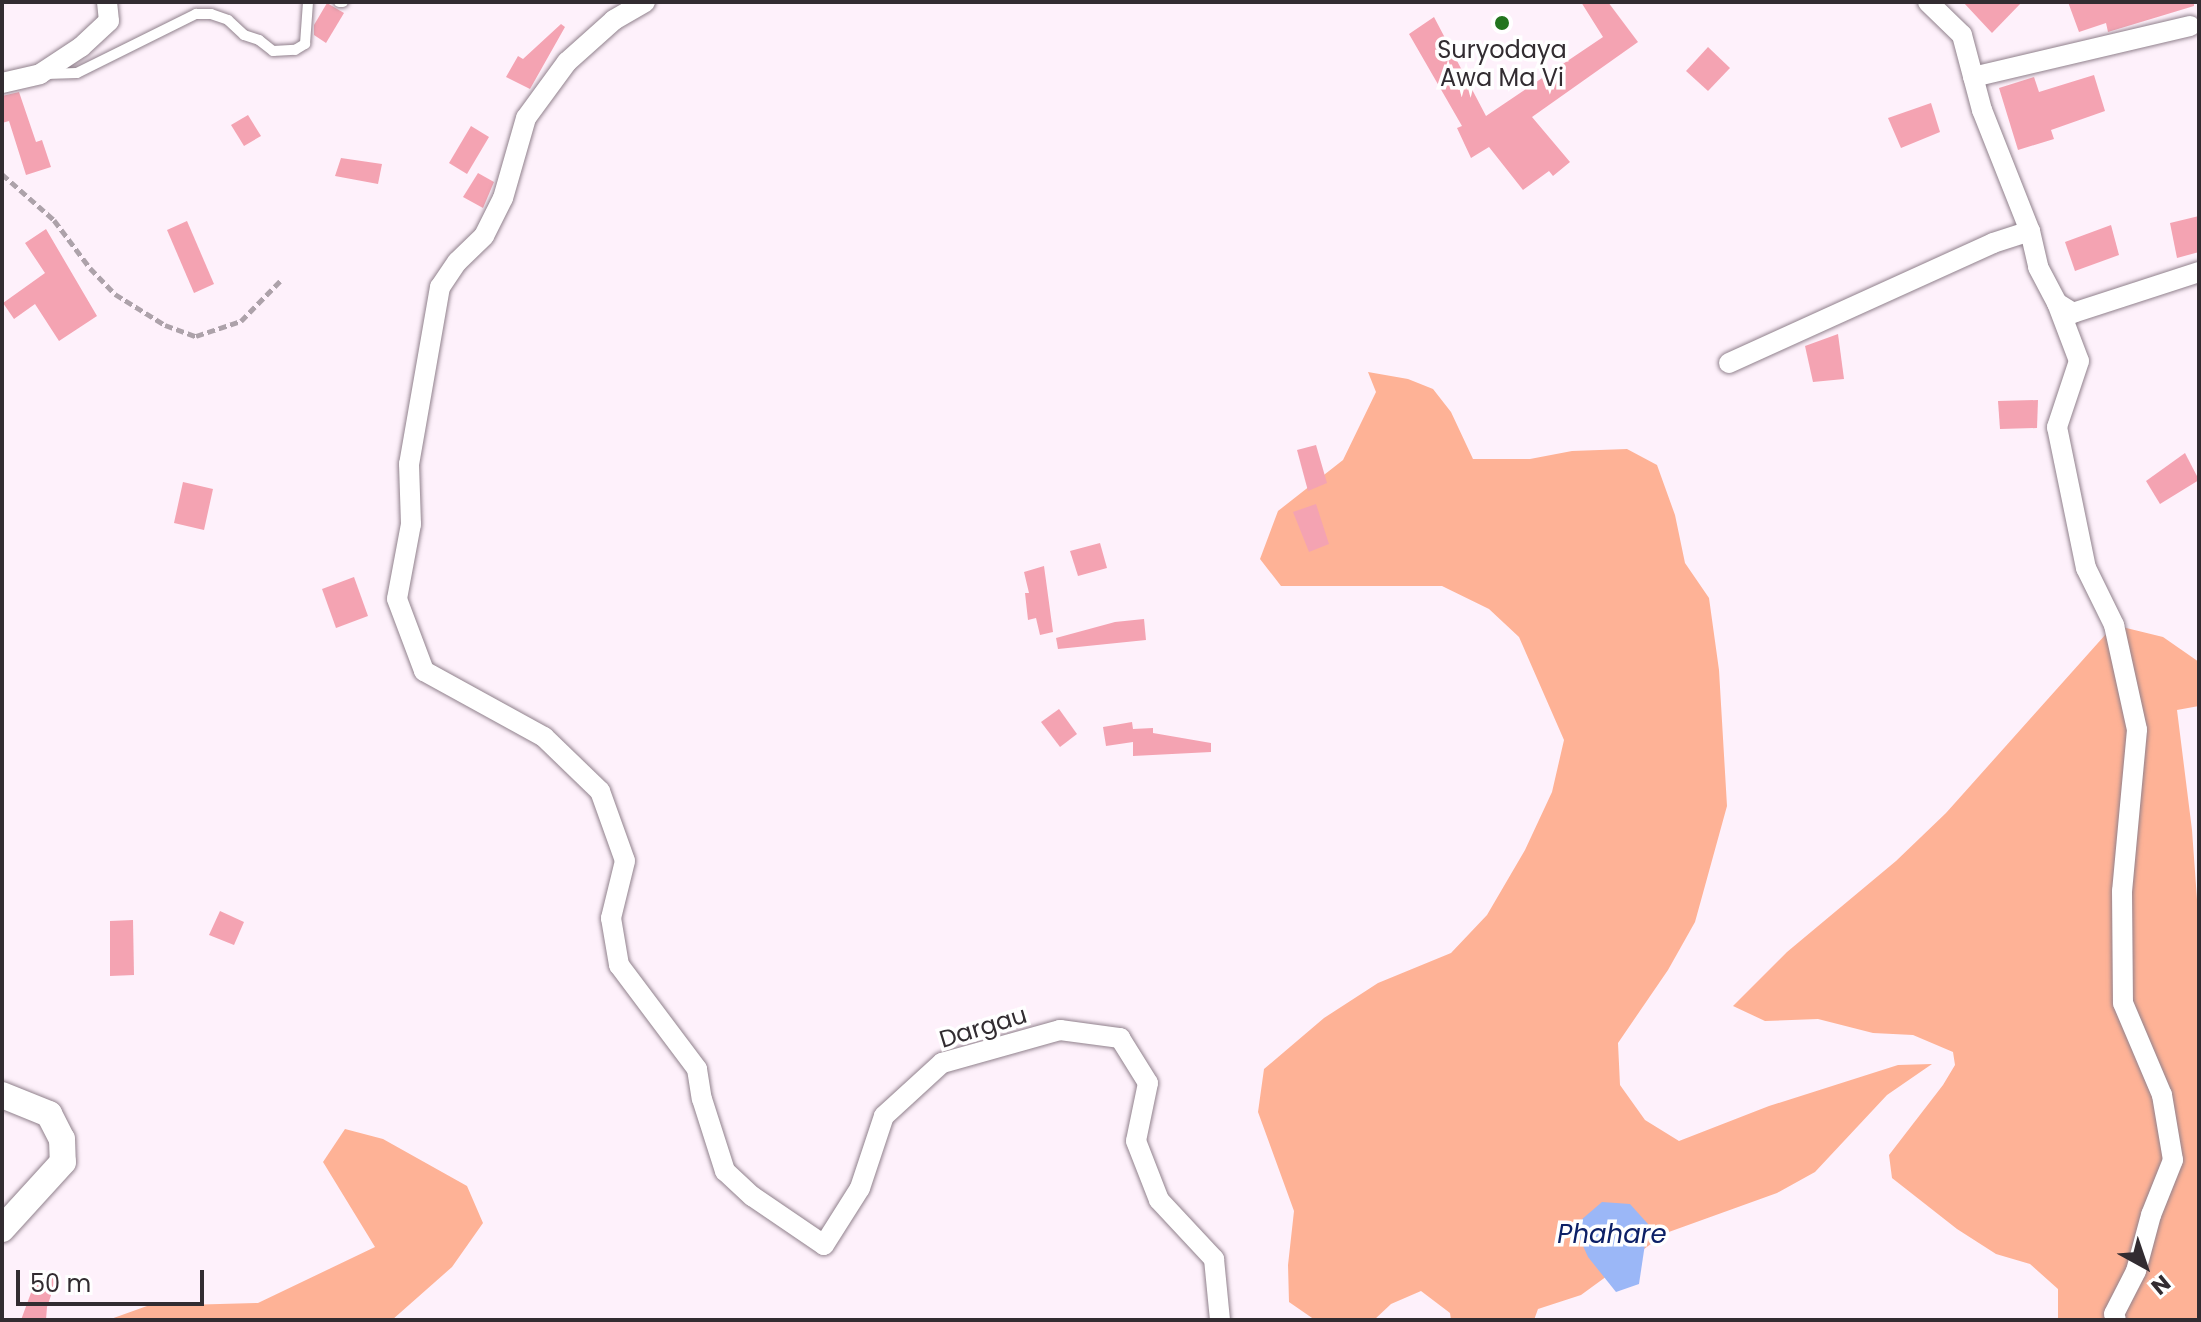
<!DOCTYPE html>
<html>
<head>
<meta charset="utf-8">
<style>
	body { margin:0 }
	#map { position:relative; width:2201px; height:1322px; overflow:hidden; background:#fef1fb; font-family:Poppins,sans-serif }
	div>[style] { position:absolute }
	.forest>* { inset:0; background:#feb296 }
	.water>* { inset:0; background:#9bb7f7 }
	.building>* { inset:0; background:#f4a3b2 }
	.path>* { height:5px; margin-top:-2.5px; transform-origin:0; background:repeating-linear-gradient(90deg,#ada2aa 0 8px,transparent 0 12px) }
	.roads { filter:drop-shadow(0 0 2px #90818c) drop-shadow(0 0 2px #90818c) }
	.service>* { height:10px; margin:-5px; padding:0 5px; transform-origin:5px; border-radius:5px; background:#fff }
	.minor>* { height:20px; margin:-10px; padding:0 10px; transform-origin:10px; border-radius:10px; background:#fff }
	.tertiary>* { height:26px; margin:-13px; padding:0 13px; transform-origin:13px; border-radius:13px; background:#fff }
	.dots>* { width:22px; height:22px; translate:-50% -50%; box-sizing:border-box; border:4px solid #fff; border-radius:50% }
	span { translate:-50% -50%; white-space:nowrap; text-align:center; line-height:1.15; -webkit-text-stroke:7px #fff; paint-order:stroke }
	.poi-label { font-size:24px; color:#322c31 }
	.street-label { font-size:24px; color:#322c31 }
	.water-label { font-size:26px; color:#0c2067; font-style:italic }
	.frame { position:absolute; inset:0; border:4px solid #322c31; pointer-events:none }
	.north { position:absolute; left:2105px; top:1226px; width:80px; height:80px; -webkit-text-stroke:6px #fff; paint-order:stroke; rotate:140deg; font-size:22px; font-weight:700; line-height:32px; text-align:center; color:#322c31 }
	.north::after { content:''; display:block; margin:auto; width:28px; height:36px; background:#322c31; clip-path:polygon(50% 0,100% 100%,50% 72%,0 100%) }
	.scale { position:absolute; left:16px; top:1270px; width:188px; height:36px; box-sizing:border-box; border:4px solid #322c31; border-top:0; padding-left:10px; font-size:24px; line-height:28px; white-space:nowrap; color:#322c31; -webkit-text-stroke:6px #fff; paint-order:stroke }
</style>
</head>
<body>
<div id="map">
	<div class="forest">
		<div style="clip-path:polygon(1368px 372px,1408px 379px,1433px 389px,1451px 412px,1473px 459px,1530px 459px,1572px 451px,1627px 449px,1657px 465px,1675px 515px,1685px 563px,1709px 598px,1719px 670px,1727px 806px,1695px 922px,1668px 970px,1618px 1043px,1620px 1085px,1645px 1120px,1679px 1141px,1769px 1106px,1898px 1065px,1932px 1064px,1887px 1095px,1815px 1172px,1777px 1193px,1666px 1233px,1581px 1295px,1538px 1309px,1534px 1320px,1451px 1320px,1450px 1313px,1421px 1291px,1391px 1304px,1374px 1320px,1315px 1320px,1289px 1302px,1288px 1265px,1294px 1211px,1258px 1112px,1264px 1069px,1324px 1018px,1378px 983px,1451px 953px,1487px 915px,1525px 850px,1552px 792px,1564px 740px,1519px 637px,1489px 609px,1442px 586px,1281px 586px,1260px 559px,1278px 511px,1343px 460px,1376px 392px)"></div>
		<div style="clip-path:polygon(2114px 625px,2163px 637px,2199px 662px,2199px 706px,2177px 710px,2192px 830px,2199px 927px,2199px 1320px,2058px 1320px,2058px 1289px,2030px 1264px,1996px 1254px,1957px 1229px,1892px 1178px,1889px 1155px,1943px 1085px,1955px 1065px,1953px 1052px,1913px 1035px,1873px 1033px,1818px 1019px,1765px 1021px,1733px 1006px,1787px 952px,1896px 861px,1946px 813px)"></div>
		<div style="clip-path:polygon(345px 1129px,383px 1139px,467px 1186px,483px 1223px,452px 1267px,392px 1320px,108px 1320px,147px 1306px,258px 1303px,375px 1247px,323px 1162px)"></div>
	</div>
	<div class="water">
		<div style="clip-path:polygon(1602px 1202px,1630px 1204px,1648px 1224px,1639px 1284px,1616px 1292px,1588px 1257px,1574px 1226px)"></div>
	</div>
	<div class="building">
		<div style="clip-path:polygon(1581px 2px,1608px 2px,1638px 42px,1532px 117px,1570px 162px,1553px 176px,1549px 171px,1523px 190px,1489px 147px,1471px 158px,1457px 128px,1462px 126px,1409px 34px,1434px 17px,1486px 116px,1603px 37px)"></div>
		<div style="clip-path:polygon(1963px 2px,2022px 2px,1992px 33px)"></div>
		<div style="clip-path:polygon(2068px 2px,2194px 2px,2194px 6px,2108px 32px,2106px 23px,2079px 32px)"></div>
		<div style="clip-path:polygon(327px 3px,344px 13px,326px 43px,314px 35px,314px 25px)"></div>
		<div style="clip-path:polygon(561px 24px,565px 27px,530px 89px,506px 77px,518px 56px,523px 59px)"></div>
		<div style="clip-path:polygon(1708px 47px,1730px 68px,1708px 91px,1686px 71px)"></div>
		<div style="clip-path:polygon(2094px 75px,2105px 111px,2051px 130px,2054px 139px,2018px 150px,1999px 88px,2034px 77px,2039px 92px)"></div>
		<div style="clip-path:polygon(19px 92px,36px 142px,42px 140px,51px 167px,26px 175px,9px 121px,2px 123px,2px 96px)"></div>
		<div style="clip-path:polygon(1931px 103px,1940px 132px,1901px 148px,1888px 118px)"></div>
		<div style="clip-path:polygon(248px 115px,261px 136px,244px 146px,231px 125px)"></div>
		<div style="clip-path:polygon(471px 126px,489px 137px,467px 174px,449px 163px)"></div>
		<div style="clip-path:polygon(341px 158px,382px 164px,378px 184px,335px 176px)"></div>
		<div style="clip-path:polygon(478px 173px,494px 182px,483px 208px,463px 197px)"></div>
		<div style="clip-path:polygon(2199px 216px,2199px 252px,2177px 258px,2170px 223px)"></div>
		<div style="clip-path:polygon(187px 221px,214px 284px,194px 293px,167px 230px)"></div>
		<div style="clip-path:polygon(2111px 225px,2119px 255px,2075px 271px,2065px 242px)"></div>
		<div style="clip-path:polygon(46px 229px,97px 316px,59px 341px,35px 304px,14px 319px,3px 303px,45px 273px,25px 243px)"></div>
		<div style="clip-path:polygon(1838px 334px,1844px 379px,1813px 382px,1805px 346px)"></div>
		<div style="clip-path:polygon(2038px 400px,2037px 428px,2000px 429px,1998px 401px)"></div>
		<div style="clip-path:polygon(1316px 445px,1327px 483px,1308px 491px,1297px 450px)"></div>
		<div style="clip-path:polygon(2185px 453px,2199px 480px,2160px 504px,2146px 481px)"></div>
		<div style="clip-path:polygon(183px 482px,213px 489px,204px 530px,174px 523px)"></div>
		<div style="clip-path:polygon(1316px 504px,1329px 544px,1309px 552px,1293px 512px)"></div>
		<div style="clip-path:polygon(1100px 543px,1107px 568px,1078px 576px,1070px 551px)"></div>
		<div style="clip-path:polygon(1044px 566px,1053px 632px,1040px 635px,1036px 618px,1028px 620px,1025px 593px,1029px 593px,1024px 572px)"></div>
		<div style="clip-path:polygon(354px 577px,368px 616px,336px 628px,322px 589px)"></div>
		<div style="clip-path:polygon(1144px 619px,1146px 640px,1058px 649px,1056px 638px,1115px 622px)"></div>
		<div style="clip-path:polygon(1059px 709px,1077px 734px,1060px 747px,1041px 722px)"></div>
		<div style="clip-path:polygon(1132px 722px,1133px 729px,1153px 728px,1153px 733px,1211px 743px,1211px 752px,1133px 756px,1133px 742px,1106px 746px,1103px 727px)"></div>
		<div style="clip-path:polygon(220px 911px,244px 922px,234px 945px,209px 935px)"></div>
		<div style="clip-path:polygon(133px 920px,134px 975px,110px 976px,110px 921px)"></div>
		<div style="clip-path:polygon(39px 1271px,57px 1278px,47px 1307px,46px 1320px,21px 1320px)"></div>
	</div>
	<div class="path">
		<div style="left:2px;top:174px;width:69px;rotate:41.5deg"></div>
		<div style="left:54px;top:220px;width:60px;rotate:53.1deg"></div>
		<div style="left:90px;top:268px;width:36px;rotate:46deg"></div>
		<div style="left:115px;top:294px;width:59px;rotate:31.8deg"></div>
		<div style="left:165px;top:325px;width:33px;rotate:20deg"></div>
		<div style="left:196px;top:336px;width:47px;rotate:-18.4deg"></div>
		<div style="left:241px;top:321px;width:56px;rotate:-45.7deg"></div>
	</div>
	<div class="roads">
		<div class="service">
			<div style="left:339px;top:2px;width:4px"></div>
			<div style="left:46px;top:74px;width:31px;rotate:-2deg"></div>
			<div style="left:77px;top:73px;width:133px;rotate:-26.4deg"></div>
			<div style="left:196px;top:14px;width:15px"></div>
			<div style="left:211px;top:14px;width:18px;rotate:19deg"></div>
			<div style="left:228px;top:20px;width:22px;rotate:43deg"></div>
			<div style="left:244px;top:35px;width:16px;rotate:18deg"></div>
			<div style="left:259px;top:40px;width:18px;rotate:38deg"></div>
			<div style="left:273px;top:51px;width:22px;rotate:-3deg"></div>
			<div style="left:295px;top:50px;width:12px;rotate:-31deg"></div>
			<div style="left:305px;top:44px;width:42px;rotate:-85.9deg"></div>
		</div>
		<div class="minor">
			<div style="left:645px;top:2px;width:36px;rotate:150deg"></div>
			<div style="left:614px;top:20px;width:63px;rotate:138.2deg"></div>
			<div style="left:567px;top:62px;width:69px;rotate:126.2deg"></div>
			<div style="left:526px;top:118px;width:83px;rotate:106deg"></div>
			<div style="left:503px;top:198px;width:42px;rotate:116.6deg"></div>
			<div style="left:484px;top:236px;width:37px;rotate:136deg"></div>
			<div style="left:457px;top:262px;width:30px;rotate:124deg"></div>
			<div style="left:440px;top:287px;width:180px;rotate:99.9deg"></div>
			<div style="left:409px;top:464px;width:60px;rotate:88.1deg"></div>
			<div style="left:411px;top:524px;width:76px;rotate:100.6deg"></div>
			<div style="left:397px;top:599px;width:77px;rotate:69.4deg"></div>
			<div style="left:424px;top:671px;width:137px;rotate:28.8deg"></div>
			<div style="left:544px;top:737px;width:78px;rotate:44deg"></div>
			<div style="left:600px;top:791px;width:74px;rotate:70.3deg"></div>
			<div style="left:625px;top:861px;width:59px;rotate:103.8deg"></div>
			<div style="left:611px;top:918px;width:48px;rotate:80.3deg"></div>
			<div style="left:619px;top:965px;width:130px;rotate:53.1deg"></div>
			<div style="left:697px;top:1069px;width:30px;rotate:81deg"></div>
			<div style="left:702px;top:1099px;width:76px;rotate:72.3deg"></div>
			<div style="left:725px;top:1171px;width:37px;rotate:43deg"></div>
			<div style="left:752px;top:1196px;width:87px;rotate:34.2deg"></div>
			<div style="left:824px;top:1245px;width:67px;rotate:-57.7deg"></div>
			<div style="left:860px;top:1188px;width:76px;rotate:-71.6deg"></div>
			<div style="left:884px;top:1116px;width:79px;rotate:-42.4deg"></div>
			<div style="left:942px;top:1063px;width:123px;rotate:-15.6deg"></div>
			<div style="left:1060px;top:1030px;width:61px;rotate:7.6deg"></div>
			<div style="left:1120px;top:1038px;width:53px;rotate:58.1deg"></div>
			<div style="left:1148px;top:1083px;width:59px;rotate:101.7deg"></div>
			<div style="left:1136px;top:1141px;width:63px;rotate:68.7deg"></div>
			<div style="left:1159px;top:1200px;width:81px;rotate:47deg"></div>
			<div style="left:1214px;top:1259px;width:61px;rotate:84.4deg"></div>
			<div style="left:1928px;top:2px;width:47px;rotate:44.1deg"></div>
			<div style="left:1962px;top:35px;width:78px;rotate:75.1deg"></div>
			<div style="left:1982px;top:110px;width:130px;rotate:68.4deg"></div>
			<div style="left:2030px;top:231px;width:37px;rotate:77deg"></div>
			<div style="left:2038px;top:267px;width:41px;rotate:62.2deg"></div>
			<div style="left:2057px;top:303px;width:62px;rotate:69.2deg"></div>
			<div style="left:2079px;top:361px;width:70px;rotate:108.4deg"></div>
			<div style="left:2057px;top:427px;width:144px;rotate:78.4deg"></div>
			<div style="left:2086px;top:568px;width:64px;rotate:63.8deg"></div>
			<div style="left:2114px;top:625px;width:107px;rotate:77.6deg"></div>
			<div style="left:2137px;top:730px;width:162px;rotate:95.3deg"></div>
			<div style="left:2122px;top:891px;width:112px;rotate:89.5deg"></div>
			<div style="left:2123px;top:1003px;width:100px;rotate:67deg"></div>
			<div style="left:2162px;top:1095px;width:66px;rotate:80.4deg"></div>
			<div style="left:2173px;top:1160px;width:59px;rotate:111.8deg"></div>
			<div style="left:2151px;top:1215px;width:58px;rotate:105deg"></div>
			<div style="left:2136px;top:1271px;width:48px;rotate:117.1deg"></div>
			<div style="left:2114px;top:1314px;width:6px;rotate:72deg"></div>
			<div style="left:1973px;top:77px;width:223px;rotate:-13.2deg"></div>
			<div style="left:2px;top:83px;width:39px;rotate:-13deg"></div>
			<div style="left:40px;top:74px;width:49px;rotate:-33.4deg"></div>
			<div style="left:81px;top:47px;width:38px;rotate:-43deg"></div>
			<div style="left:109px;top:21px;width:19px;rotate:-96deg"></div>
			<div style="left:2057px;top:303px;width:19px;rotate:32deg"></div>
			<div style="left:2073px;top:313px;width:133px;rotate:-18deg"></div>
			<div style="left:1729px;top:363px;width:290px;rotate:-24.4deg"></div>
			<div style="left:1993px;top:243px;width:39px;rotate:-18deg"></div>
		</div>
		<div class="tertiary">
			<div style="left:2px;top:1095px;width:51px;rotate:22deg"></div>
			<div style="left:49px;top:1114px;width:28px;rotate:63deg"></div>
			<div style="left:62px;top:1139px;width:23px;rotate:88deg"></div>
			<div style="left:63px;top:1162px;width:91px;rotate:132.3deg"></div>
		</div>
	</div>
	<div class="dots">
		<div style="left:1502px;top:23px;background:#22741e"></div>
	</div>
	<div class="poi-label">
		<span style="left:1502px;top:64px">Suryodaya<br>Awa Ma Vi</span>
	</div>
	<div class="street-label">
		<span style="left:983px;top:1027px;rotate:-17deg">Dargau</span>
	</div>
	<div class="water-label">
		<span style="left:1612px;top:1235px">Phahare</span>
	</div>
	<div class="frame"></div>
	<div class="north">N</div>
	<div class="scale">50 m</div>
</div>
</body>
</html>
